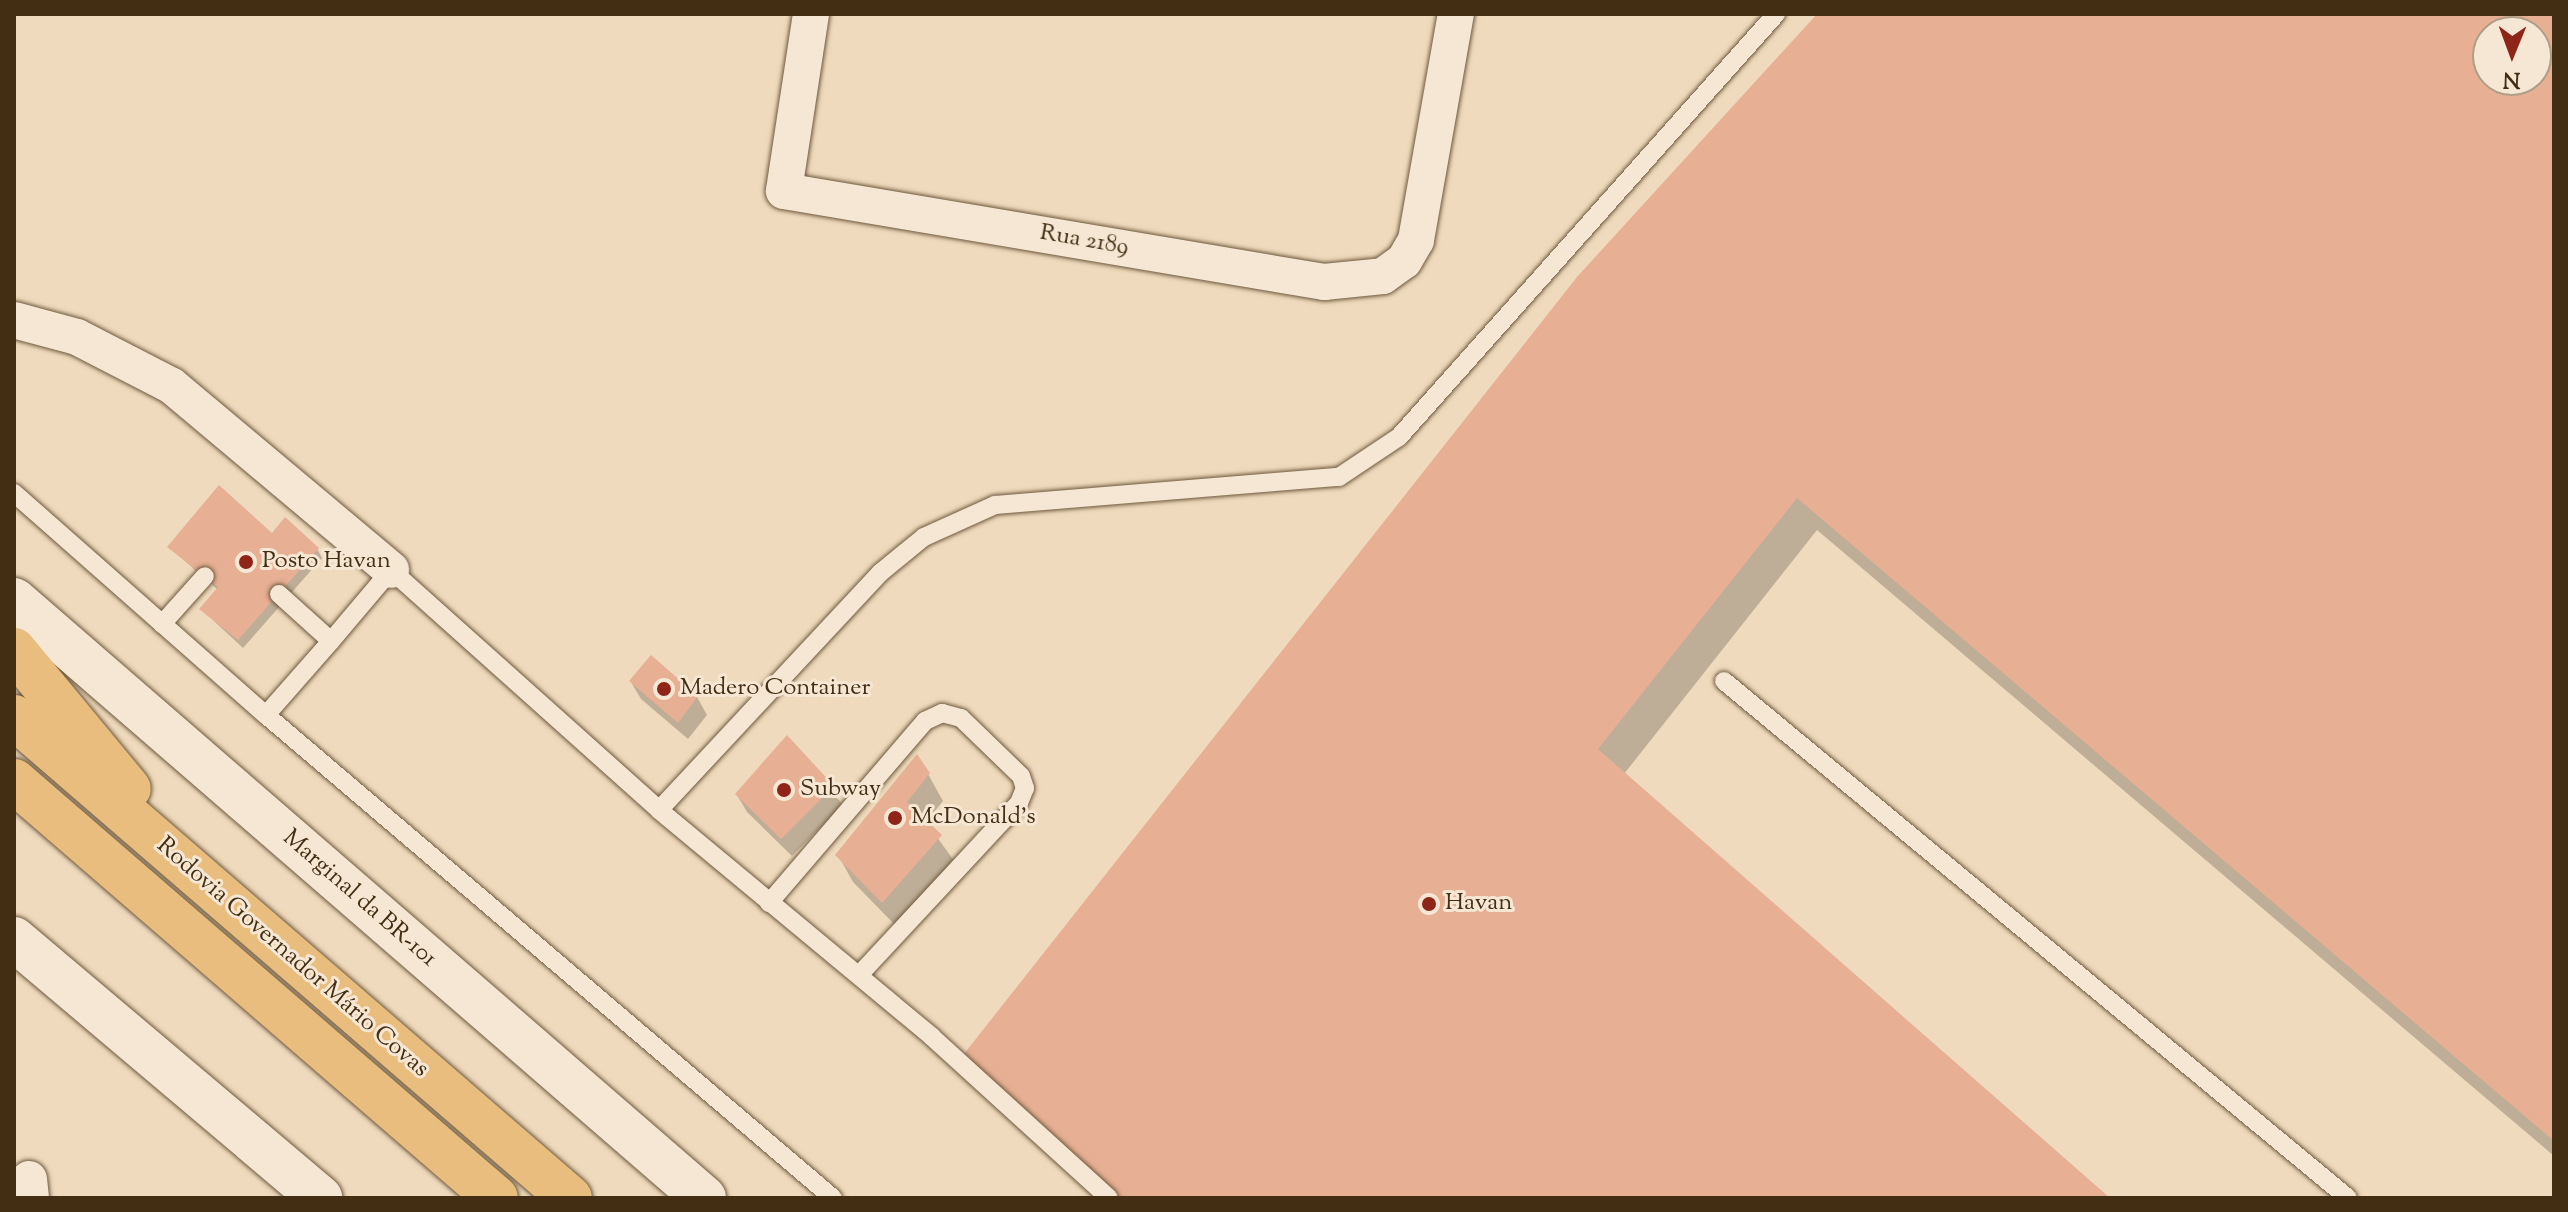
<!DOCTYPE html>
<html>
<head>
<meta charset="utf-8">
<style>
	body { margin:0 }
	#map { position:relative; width:2568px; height:1212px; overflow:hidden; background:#efdabd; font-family:"Sorts Mill Goudy",serif }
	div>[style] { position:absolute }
	.shadow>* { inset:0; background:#0003 }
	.building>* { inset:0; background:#e7af94 }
	.roads { filter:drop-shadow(0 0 2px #6e593e) drop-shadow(0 0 2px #6e593e) }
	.service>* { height:18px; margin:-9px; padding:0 9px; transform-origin:9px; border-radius:9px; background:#f5e7d4 }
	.minor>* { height:36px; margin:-18px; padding:0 18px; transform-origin:18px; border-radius:18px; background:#f5e7d4 }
	.secondary>* { height:44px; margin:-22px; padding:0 22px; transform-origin:22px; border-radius:22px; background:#f5e7d4 }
	.motorway>* { height:44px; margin:-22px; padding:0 22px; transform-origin:22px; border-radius:22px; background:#e8bd7e }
	.dots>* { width:22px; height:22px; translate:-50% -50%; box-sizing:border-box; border:4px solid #f5e7d4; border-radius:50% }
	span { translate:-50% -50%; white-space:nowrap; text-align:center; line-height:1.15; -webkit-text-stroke:6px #f5e7d4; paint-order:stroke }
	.street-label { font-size:24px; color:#432e13 }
	.poi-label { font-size:24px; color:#432e13 }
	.left { translate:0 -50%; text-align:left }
	.frame { position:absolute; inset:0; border:16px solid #432e13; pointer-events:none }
	.north { position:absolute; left:2472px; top:16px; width:80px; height:80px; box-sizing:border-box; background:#f5e7d4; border:2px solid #ae9d87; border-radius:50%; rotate:181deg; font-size:22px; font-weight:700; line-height:32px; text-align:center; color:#432e13 }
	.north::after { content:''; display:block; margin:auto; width:28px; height:36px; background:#8f2418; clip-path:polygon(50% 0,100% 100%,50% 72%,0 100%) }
</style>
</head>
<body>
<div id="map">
	<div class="shadow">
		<div style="clip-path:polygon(evenodd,1820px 14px,2554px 14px,2554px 1156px,1817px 530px,1624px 774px,2106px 1198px,1114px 1198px,1820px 14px,2488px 32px,2536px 32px,2536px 80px,2488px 80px,2488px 32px)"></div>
		<div style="clip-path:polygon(272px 535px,317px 549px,322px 558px,243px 648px,201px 609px,218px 590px,169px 547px)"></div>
		<div style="clip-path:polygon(631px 682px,697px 697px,707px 715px,688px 739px,641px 699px)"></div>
		<div style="clip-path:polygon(787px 738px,843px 805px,792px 856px,747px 812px,737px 795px)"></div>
		<div style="clip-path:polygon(928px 774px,943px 801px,926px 822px,955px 862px,898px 928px,853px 882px,838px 855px)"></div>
	</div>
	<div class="building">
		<div style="clip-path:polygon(evenodd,1817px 14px,2554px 14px,2554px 1141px,1797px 498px,1598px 749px,2110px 1198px,1121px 1198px,960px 1059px,1577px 277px,1817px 14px,2488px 32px,2536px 32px,2536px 80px,2488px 80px,2488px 32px)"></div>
		<div style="clip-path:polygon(219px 485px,272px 533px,285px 517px,319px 548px,238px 640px,199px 609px,218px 587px,167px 547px)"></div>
		<div style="clip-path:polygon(651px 655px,698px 696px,678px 723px,629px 681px)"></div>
		<div style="clip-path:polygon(787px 735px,834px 786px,781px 839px,735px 794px)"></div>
		<div style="clip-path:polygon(917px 754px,930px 773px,907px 802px,942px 835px,882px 903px,835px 855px)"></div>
	</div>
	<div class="roads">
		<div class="service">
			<div style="left:14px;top:493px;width:336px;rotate:41.4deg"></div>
			<div style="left:266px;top:715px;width:745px;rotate:40.43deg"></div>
			<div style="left:162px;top:624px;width:64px;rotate:-48.1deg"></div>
			<div style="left:331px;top:641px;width:93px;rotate:-49.8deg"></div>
			<div style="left:391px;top:570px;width:360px;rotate:41.8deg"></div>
			<div style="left:659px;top:810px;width:355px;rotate:39.7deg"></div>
			<div style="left:932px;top:1037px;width:239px;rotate:42.3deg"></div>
			<div style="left:1724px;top:681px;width:810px;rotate:39.64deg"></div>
			<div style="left:266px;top:715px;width:98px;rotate:-48.7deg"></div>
			<div style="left:331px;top:641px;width:70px;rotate:-137.9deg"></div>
			<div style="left:659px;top:810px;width:324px;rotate:-47deg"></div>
			<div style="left:880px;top:573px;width:57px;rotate:-39.3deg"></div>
			<div style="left:924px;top:537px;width:78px;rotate:-24.3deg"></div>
			<div style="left:995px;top:505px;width:345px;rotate:-4.7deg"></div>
			<div style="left:1339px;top:477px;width:72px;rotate:-33.7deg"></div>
			<div style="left:1399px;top:437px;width:567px;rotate:-48.29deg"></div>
			<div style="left:769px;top:903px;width:240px;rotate:-49.4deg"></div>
			<div style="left:925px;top:721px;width:19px;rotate:-25deg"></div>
			<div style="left:942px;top:713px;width:20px;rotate:15deg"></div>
			<div style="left:961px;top:718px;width:83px;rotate:44deg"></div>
			<div style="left:1021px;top:776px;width:13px;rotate:72deg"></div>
			<div style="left:1025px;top:788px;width:16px;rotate:112deg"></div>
			<div style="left:1019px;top:803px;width:233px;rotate:132.9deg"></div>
		</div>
		<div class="minor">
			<div style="left:811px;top:14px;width:179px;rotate:98.7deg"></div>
			<div style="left:784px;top:191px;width:548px;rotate:9.57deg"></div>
			<div style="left:1324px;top:282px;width:59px;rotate:-5.8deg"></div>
			<div style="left:1383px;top:276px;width:26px;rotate:-36deg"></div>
			<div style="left:1404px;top:261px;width:24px;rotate:-60deg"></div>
			<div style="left:1416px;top:240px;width:230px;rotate:-80deg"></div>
			<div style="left:14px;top:320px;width:65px;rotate:15.1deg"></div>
			<div style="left:77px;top:337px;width:107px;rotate:27.3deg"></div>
			<div style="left:172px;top:386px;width:286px;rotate:40deg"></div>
			<div style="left:29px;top:1179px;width:19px;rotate:84deg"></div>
		</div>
		<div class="secondary">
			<div style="left:14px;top:600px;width:913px;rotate:40.91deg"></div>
			<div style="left:14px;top:939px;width:401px;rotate:40.2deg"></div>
		</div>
		<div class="motorway">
			<div style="left:14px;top:650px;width:180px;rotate:50.4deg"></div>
			<div style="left:14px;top:717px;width:735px;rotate:40.86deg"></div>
			<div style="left:14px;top:781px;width:637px;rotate:40.86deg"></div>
		</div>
	</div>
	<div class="dots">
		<div style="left:246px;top:562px;background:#8f2418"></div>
		<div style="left:664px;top:689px;background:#8f2418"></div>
		<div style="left:784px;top:790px;background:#8f2418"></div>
		<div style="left:895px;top:818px;background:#8f2418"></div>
		<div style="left:1429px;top:904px;background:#8f2418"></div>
	</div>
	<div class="street-label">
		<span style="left:1084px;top:241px;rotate:10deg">Rua 2189</span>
		<span style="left:359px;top:899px;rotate:41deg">Marginal da BR-101</span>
		<span style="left:292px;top:958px;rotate:41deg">Rodovia Governador Mário Covas</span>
	</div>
	<div class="poi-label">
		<span class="left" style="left:262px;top:562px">Posto Havan</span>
		<span class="left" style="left:680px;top:689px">Madero Container</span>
		<span class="left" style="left:800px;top:790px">Subway</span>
		<span class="left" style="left:911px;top:818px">McDonald's</span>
		<span class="left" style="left:1445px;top:904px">Havan</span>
	</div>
	<div class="frame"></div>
	<div class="north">N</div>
</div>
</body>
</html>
